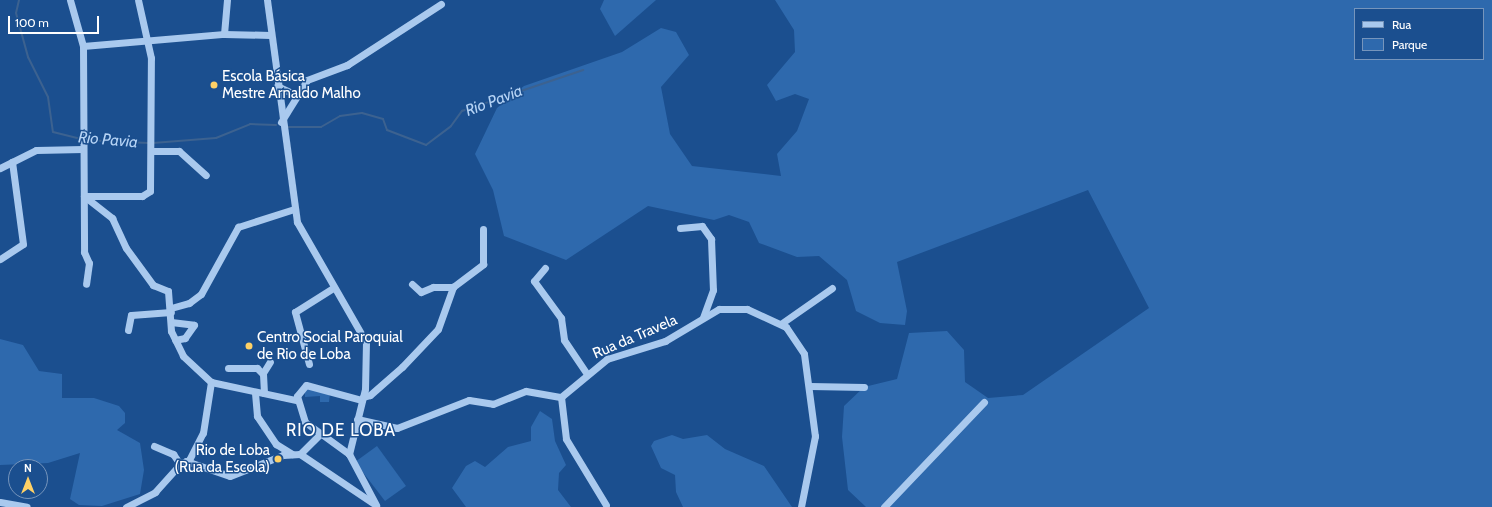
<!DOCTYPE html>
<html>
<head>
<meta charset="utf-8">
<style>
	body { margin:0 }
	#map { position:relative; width:1492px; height:507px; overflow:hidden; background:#1b4f8f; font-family:Cabin,sans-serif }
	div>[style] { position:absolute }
	.green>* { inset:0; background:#2e69ad }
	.stream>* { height:2px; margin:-1px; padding:0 1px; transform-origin:1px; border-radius:1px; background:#3c6290 }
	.minor>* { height:7px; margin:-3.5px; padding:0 3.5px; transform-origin:3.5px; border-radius:3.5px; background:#a9c9ee }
	.dots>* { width:11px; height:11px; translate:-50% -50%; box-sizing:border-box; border:2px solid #1b4f8f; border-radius:50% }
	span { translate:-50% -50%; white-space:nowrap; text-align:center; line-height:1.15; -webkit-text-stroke:3px #1b4f8f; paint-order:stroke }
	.poi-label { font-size:15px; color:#fff }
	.left { translate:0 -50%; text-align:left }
	.right { translate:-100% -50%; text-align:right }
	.street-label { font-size:15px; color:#fff }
	.water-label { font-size:16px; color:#b5d3f5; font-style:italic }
	.quarter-label { font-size:17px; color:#fff; letter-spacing:1px }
	.legend { position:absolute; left:1354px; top:8px; width:130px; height:52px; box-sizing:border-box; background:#1b4f8f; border:1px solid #7695bc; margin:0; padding:5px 7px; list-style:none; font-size:12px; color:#fff }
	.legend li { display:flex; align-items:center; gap:8px; height:20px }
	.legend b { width:20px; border:1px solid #7695bc }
	.north { position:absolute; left:8px; top:459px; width:40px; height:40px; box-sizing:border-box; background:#1b4f8f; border:1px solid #7695bc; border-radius:50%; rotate:0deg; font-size:11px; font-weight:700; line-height:16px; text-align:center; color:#fff }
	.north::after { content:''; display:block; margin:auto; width:14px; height:18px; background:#ffd166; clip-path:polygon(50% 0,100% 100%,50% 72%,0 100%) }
	.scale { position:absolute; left:8px; top:16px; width:91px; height:18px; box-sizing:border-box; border:2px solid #fff; border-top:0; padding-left:5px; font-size:12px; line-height:14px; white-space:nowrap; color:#fff; -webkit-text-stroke:3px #1b4f8f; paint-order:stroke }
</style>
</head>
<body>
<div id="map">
	<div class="green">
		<div style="clip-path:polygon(604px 0,656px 0,615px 36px,600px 9px)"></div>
		<div style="clip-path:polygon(evenodd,775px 0,1492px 0,1492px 507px,866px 507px,848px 490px,842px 437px,844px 406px,864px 387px,897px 379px,909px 333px,947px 331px,964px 350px,965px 382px,988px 398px,1023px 395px,1149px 308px,1088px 190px,897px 262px,907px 311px,905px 325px,880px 323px,856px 311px,847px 280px,819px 256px,797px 257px,759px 243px,749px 222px,729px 215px,714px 220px,648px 206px,566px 260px,504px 236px,493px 190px,475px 154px,497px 108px,524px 86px,622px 52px,661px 28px,676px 32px,689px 55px,661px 87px,670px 134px,692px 166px,781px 176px,777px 154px,797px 131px,809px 99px,795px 94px,776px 101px,767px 85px,795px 52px,794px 30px,775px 0,1355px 9px,1483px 9px,1483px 59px,1355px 59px,1355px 9px)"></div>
		<div style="clip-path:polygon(0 339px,23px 345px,39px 371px,62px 374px,62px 398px,94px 398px,119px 406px,125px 413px,125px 423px,117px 430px,140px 443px,144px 470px,140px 494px,102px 506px,79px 505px,70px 499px,80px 453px,48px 463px,0 465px)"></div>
		<div style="clip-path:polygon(305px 388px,330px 393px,329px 402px,320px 402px,320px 396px,305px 397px)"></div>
		<div style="clip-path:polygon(540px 411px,552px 419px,555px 441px,566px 465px,559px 473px,558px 490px,571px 507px,466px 507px,452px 488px,466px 466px,475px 461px,485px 467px,508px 447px,531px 441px,531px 427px)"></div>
		<div style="clip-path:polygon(672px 435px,683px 439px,707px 435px,725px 449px,764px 466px,792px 507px,683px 507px,676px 492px,675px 475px,661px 468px,651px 446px,654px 441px)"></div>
		<div style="clip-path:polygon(377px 446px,406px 486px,385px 501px,355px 462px)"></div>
	</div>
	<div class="stream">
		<div style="left:19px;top:0;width:13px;rotate:103deg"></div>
		<div style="left:16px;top:13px;width:46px;rotate:74.7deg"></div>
		<div style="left:28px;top:57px;width:45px;rotate:63.4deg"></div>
		<div style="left:48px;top:97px;width:35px;rotate:82deg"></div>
		<div style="left:53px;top:132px;width:29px;rotate:14deg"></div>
		<div style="left:287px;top:127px;width:34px"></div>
		<div style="left:321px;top:127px;width:22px;rotate:-30deg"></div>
		<div style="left:340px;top:116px;width:22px;rotate:-8deg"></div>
		<div style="left:362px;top:113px;width:22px;rotate:16deg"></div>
		<div style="left:383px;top:119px;width:12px;rotate:70deg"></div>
		<div style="left:387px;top:130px;width:42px;rotate:21deg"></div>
		<div style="left:426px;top:145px;width:31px;rotate:-37deg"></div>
		<div style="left:451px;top:126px;width:19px;rotate:-54deg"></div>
		<div style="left:462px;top:111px;width:128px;rotate:-18.7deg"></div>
		<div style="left:85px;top:140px;width:63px;rotate:2.7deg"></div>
		<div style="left:153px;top:143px;width:63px;rotate:-4.5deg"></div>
		<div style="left:216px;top:138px;width:37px;rotate:-22deg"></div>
		<div style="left:250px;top:124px;width:26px;rotate:2deg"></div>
	</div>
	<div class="minor">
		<div style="left:70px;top:0;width:48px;rotate:74.2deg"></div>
		<div style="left:83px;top:46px;width:206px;rotate:89.7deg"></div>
		<div style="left:84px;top:252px;width:12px;rotate:66deg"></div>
		<div style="left:89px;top:263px;width:21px;rotate:98deg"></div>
		<div style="left:267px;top:0;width:224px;rotate:82.3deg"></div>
		<div style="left:297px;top:222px;width:138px;rotate:60.1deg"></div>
		<div style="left:366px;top:342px;width:47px;rotate:91.2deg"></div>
		<div style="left:365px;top:389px;width:67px;rotate:103.8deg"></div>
		<div style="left:349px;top:454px;width:58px;rotate:62.1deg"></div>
		<div style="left:224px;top:34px;width:34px;rotate:-85deg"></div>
		<div style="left:83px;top:46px;width:142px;rotate:-4.9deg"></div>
		<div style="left:224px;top:34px;width:46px;rotate:1.2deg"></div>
		<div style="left:277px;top:86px;width:21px;rotate:25deg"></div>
		<div style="left:281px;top:122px;width:49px;rotate:-58.2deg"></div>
		<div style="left:307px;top:80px;width:43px;rotate:-20.6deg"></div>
		<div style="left:347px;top:65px;width:112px;rotate:-33deg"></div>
		<div style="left:151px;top:151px;width:28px"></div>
		<div style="left:179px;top:151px;width:36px;rotate:42deg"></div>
		<div style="left:0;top:168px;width:40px;rotate:-26.6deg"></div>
		<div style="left:36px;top:150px;width:47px;rotate:-1.2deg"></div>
		<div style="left:84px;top:196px;width:36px;rotate:38deg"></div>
		<div style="left:112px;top:218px;width:33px;rotate:65deg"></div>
		<div style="left:126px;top:248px;width:46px;rotate:53.9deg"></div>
		<div style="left:153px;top:285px;width:16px;rotate:22deg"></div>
		<div style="left:168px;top:291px;width:40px;rotate:85.7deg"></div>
		<div style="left:171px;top:331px;width:28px;rotate:64deg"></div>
		<div style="left:183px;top:356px;width:38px;rotate:43deg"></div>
		<div style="left:211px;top:382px;width:87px;rotate:12deg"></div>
		<div style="left:84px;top:196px;width:58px"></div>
		<div style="left:142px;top:196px;width:9px;rotate:-32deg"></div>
		<div style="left:150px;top:191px;width:133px;rotate:-89.6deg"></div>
		<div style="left:151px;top:58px;width:59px;rotate:-102.6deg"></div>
		<div style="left:680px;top:228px;width:22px;rotate:-5deg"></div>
		<div style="left:702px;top:226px;width:16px;rotate:55deg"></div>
		<div style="left:711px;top:239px;width:51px;rotate:87.8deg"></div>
		<div style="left:713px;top:290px;width:29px;rotate:110deg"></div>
		<div style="left:0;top:259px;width:27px;rotate:-33deg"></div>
		<div style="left:23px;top:244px;width:83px;rotate:-97.6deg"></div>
		<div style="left:545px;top:268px;width:17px;rotate:130deg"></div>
		<div style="left:534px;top:281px;width:46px;rotate:53.9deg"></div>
		<div style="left:561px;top:318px;width:22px;rotate:82deg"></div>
		<div style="left:564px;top:340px;width:40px;rotate:56deg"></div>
		<div style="left:412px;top:284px;width:12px;rotate:42deg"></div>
		<div style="left:421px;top:292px;width:13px;rotate:-23deg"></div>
		<div style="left:433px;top:287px;width:20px"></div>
		<div style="left:171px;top:308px;width:19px;rotate:-16deg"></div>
		<div style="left:189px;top:303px;width:15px;rotate:-37deg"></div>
		<div style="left:201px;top:294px;width:77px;rotate:-61.1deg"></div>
		<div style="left:238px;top:227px;width:59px;rotate:-17.8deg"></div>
		<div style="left:171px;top:322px;width:23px;rotate:7deg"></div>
		<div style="left:194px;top:325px;width:16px;rotate:125deg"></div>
		<div style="left:185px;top:338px;width:10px;rotate:169deg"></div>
		<div style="left:782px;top:323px;width:61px;rotate:-35deg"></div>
		<div style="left:128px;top:330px;width:15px;rotate:-79deg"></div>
		<div style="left:131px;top:315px;width:40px;rotate:-4.3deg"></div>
		<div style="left:309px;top:364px;width:54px;rotate:-105.1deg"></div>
		<div style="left:295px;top:312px;width:45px;rotate:-32.3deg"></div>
		<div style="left:228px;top:368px;width:29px"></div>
		<div style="left:257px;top:368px;width:8px;rotate:45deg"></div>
		<div style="left:810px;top:386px;width:54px;rotate:1.1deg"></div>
		<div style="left:255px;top:393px;width:23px;rotate:85deg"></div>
		<div style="left:257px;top:416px;width:34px;rotate:56deg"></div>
		<div style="left:276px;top:444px;width:19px;rotate:32deg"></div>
		<div style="left:264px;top:393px;width:20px;rotate:-93deg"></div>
		<div style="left:263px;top:373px;width:13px;rotate:-58deg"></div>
		<div style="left:363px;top:397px;width:7px;rotate:-16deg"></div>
		<div style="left:370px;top:395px;width:43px;rotate:-41.2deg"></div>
		<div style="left:402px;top:367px;width:52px;rotate:-46.5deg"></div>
		<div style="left:438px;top:329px;width:45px;rotate:-70.3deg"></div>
		<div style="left:453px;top:287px;width:38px;rotate:-37deg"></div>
		<div style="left:483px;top:264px;width:35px;rotate:-90deg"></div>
		<div style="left:561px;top:397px;width:42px;rotate:83.2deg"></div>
		<div style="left:566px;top:439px;width:77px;rotate:58.8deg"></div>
		<div style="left:357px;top:419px;width:41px;rotate:12.7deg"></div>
		<div style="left:397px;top:428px;width:77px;rotate:-21.3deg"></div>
		<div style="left:469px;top:400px;width:24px;rotate:9deg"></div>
		<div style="left:493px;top:404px;width:35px;rotate:-22deg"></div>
		<div style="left:526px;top:391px;width:36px;rotate:10deg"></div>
		<div style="left:561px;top:397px;width:60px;rotate:-39.6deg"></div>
		<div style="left:607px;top:359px;width:61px;rotate:-17.2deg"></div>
		<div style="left:665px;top:341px;width:63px;rotate:-30.7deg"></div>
		<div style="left:719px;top:309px;width:28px"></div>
		<div style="left:747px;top:309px;width:43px;rotate:24.8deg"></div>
		<div style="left:786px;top:327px;width:32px;rotate:56deg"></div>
		<div style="left:804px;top:354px;width:83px;rotate:82.4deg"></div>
		<div style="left:815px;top:436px;width:72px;rotate:101.2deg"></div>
		<div style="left:154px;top:446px;width:21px;rotate:23deg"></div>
		<div style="left:173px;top:454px;width:12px;rotate:55deg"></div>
		<div style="left:300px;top:454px;width:28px;rotate:-45deg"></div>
		<div style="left:349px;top:454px;width:54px;rotate:-144deg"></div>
		<div style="left:305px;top:422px;width:27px;rotate:-107deg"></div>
		<div style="left:297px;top:396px;width:14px;rotate:-51deg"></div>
		<div style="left:306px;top:385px;width:58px;rotate:15deg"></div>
		<div style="left:186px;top:461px;width:46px;rotate:18.8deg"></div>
		<div style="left:230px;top:476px;width:57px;rotate:-21.6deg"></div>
		<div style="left:283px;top:455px;width:17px;rotate:-3deg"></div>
		<div style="left:300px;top:454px;width:88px;rotate:33.9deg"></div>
		<div style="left:0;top:502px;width:27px;rotate:10deg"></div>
		<div style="left:126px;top:507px;width:33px;rotate:-27deg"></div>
		<div style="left:155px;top:492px;width:38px;rotate:-48deg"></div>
		<div style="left:180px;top:464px;width:10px;rotate:-24deg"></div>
		<div style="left:189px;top:460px;width:30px;rotate:-63deg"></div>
		<div style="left:203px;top:433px;width:52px;rotate:-81.1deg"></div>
		<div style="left:884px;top:507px;width:145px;rotate:-46.4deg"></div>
	</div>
	<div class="dots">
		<div style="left:214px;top:85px;background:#ffd166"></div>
		<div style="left:249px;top:346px;background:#ffd166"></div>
		<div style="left:278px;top:459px;background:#ffd166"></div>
	</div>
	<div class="poi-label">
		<span class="left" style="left:222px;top:85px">Escola Básica<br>Mestre Arnaldo Malho</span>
		<span class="left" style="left:257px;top:346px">Centro Social Paroquial<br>de Rio de Loba</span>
		<span class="right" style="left:270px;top:459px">Rio de Loba<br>(Rua da Escola)</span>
	</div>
	<div class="street-label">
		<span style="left:635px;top:337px;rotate:-23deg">Rua da Travela</span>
	</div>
	<div class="water-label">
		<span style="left:494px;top:101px;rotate:-21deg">Rio Pavia</span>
		<span style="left:108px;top:140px;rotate:5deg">Rio Pavia</span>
	</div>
	<div class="quarter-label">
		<span style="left:341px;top:431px">RIO DE LOBA</span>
	</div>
	<ul class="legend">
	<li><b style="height:5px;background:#a9c9ee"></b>Rua</li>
	<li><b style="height:11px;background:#2e69ad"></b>Parque</li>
	</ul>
	<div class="north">N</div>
	<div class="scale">100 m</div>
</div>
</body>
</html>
